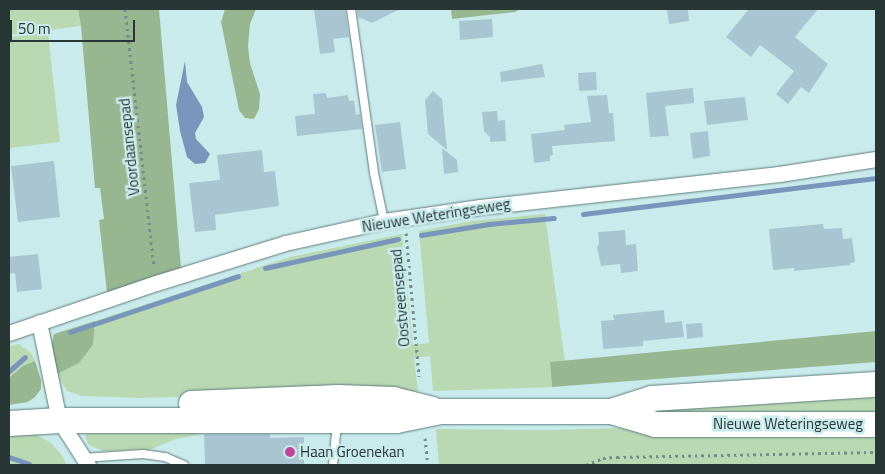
<!DOCTYPE html>
<html>
<head>
<meta charset="utf-8">
<style>
	body { margin:0 }
	#map { position:relative; width:885px; height:474px; overflow:hidden; background:#caebec; font-family:"Titillium Web",sans-serif }
	div>[style] { position:absolute }
	.green>* { inset:0; background:#b9d9b3 }
	.forest>* { inset:0; background:#97b790 }
	.water>* { inset:0; background:#7995bb }
	.stream>* { height:5px; margin:-2.5px; padding:0 2.5px; transform-origin:2.5px; border-radius:2.5px; background:#7995bb }
	.building>* { inset:0; background:#aac5d2 }
	.path>* { height:3px; margin-top:-1.5px; transform-origin:0; background:repeating-linear-gradient(90deg,#748b8b 0 2.5px,transparent 0 6.5px) }
	.roads { filter:drop-shadow(0 0 1px #5e7c7d) drop-shadow(0 0 1px #5e7c7d) }
	.lane>* { height:8px; margin:-4px; padding:0 4px; transform-origin:4px; border-radius:4px; background:#fff }
	.street>* { height:15px; margin:-7.5px; padding:0 7.5px; transform-origin:7.5px; border-radius:7.5px; background:#fff }
	.primary>* { height:25px; margin:-12.5px; padding:0 12.5px; transform-origin:12.5px; border-radius:12.5px; background:#fff }
	.dots>* { width:14px; height:14px; translate:-50% -50%; box-sizing:border-box; border:2px solid #caebec; border-radius:50% }
	span { translate:-50% -50%; white-space:nowrap; text-align:center; line-height:1.15; -webkit-text-stroke:5px #caebec; paint-order:stroke }
	.street-label { font-size:15px; color:#293636 }
	.poi-label { font-size:15px; color:#293636 }
	.left { translate:0 -50%; text-align:left }
	.frame { position:absolute; inset:0; border:10px solid #293636; pointer-events:none }
	.scale { position:absolute; left:10px; top:20px; width:125px; height:22px; box-sizing:border-box; border:2px solid #293636; border-top:0; padding-left:6px; font-size:15px; line-height:18px; white-space:nowrap; color:#293636; -webkit-text-stroke:4px #caebec; paint-order:stroke }
</style>
</head>
<body>
<div id="map">
	<div class="green">
		<div style="clip-path:polygon(9px 9px,78px 9px,81px 26px,9px 35px)"></div>
		<div style="clip-path:polygon(48px 33px,60px 142px,10px 148px,9px 37px)"></div>
		<div style="clip-path:polygon(545px 214px,565px 362px,550px 362px,552px 387px,433px 391px,430px 356px,414px 358px,418px 391px,139px 398px,82px 396px,67px 391px,57px 374px,79px 363px,93px 345px,95px 321px,290px 257px,402px 234px,413px 345px,429px 343px,419px 231px,472px 221px)"></div>
		<div style="clip-path:polygon(19px 344px,31px 353px,35px 361px,23px 366px,9px 378px,9px 346px)"></div>
		<div style="clip-path:polygon(876px 393px,876px 412px,657px 417px,649px 409px)"></div>
		<div style="clip-path:polygon(202px 425px,202px 434px,176px 439px,149px 450px,103px 451px,89px 445px,85px 436px,88px 431px)"></div>
		<div style="clip-path:polygon(662px 427px,806px 429px,876px 438px,876px 465px,439px 465px,436px 429px,549px 430px)"></div>
		<div style="clip-path:polygon(33px 433px,50px 442px,61px 454px,67px 465px,9px 465px,9px 434px)"></div>
	</div>
	<div class="forest">
		<div style="clip-path:polygon(78px 9px,159px 9px,181px 268px,107px 293px,99px 220px,104px 219px,100px 188px,95px 188px,81px 26px)"></div>
		<div style="clip-path:polygon(225px 9px,256px 9px,250px 24px,248px 46px,250px 63px,260px 94px,259px 109px,254px 119px,245px 118px,239px 110px,221px 22px)"></div>
		<div style="clip-path:polygon(451px 9px,520px 9px,515px 12px,452px 19px)"></div>
		<div style="clip-path:polygon(95px 321px,93px 345px,79px 363px,57px 374px,50px 351px,54px 334px)"></div>
		<div style="clip-path:polygon(876px 331px,876px 362px,552px 387px,550px 362px)"></div>
		<div style="clip-path:polygon(35px 361px,41px 380px,41px 389px,35px 397px,28px 402px,9px 405px,9px 378px,23px 366px)"></div>
	</div>
	<div class="water">
		<div style="clip-path:polygon(185px 61px,187px 82px,202px 107px,204px 117px,195px 133px,196px 139px,210px 154px,205px 163px,195px 164px,187px 157px,180px 131px,176px 105px)"></div>
	</div>
	<div class="stream">
		<div style="left:583px;top:214px;width:295px;rotate:-7deg"></div>
		<div style="left:421px;top:235px;width:69px;rotate:-9.2deg"></div>
		<div style="left:489px;top:224px;width:65px;rotate:-5.3deg"></div>
		<div style="left:265px;top:268px;width:136px;rotate:-12.3deg"></div>
		<div style="left:70px;top:332px;width:177px;rotate:-18.4deg"></div>
		<div style="left:9px;top:371px;width:21px;rotate:-41deg"></div>
		<div style="left:9px;top:457px;width:21px;rotate:19deg"></div>
	</div>
	<div class="building">
		<div style="clip-path:polygon(314px 9px,345px 9px,349px 37px,333px 39px,335px 52px,320px 54px)"></div>
		<div style="clip-path:polygon(357px 9px,400px 9px,372px 23px,358px 17px)"></div>
		<div style="clip-path:polygon(667px 9px,688px 9px,689px 21px,669px 24px)"></div>
		<div style="clip-path:polygon(749px 9px,818px 9px,795px 37px,828px 64px,809px 93px,801px 87px,788px 104px,776px 94px,794px 71px,760px 45px,751px 57px,726px 37px)"></div>
		<div style="clip-path:polygon(492px 19px,493px 37px,460px 40px,459px 21px)"></div>
		<div style="clip-path:polygon(542px 64px,545px 77px,501px 82px,500px 72px)"></div>
		<div style="clip-path:polygon(596px 72px,597px 90px,579px 91px,578px 73px)"></div>
		<div style="clip-path:polygon(693px 88px,694px 103px,665px 106px,669px 136px,650px 137px,646px 93px)"></div>
		<div style="clip-path:polygon(433px 91px,442px 99px,447px 150px,428px 134px,425px 100px)"></div>
		<div style="clip-path:polygon(326px 93px,327px 98px,348px 95px,349px 101px,354px 100px,356px 115px,360px 114px,362px 129px,297px 136px,295px 116px,315px 114px,313px 94px)"></div>
		<div style="clip-path:polygon(607px 95px,609px 113px,613px 113px,615px 141px,552px 146px,553px 155px,550px 156px,550px 161px,534px 163px,531px 134px,565px 130px,564px 125px,591px 122px,587px 96px)"></div>
		<div style="clip-path:polygon(745px 97px,748px 120px,707px 125px,704px 101px)"></div>
		<div style="clip-path:polygon(497px 111px,498px 121px,505px 120px,506px 141px,490px 142px,490px 137px,484px 131px,482px 112px)"></div>
		<div style="clip-path:polygon(400px 122px,406px 169px,382px 172px,375px 125px)"></div>
		<div style="clip-path:polygon(708px 131px,710px 156px,693px 159px,690px 133px)"></div>
		<div style="clip-path:polygon(442px 148px,457px 160px,458px 172px,444px 174px)"></div>
		<div style="clip-path:polygon(262px 150px,264px 172px,275px 171px,279px 206px,215px 215px,216px 230px,195px 232px,189px 183px,220px 180px,217px 155px)"></div>
		<div style="clip-path:polygon(54px 161px,60px 217px,18px 222px,11px 166px)"></div>
		<div style="clip-path:polygon(823px 224px,824px 229px,842px 228px,843px 239px,852px 238px,855px 262px,850px 263px,850px 265px,794px 271px,794px 268px,773px 270px,769px 229px)"></div>
		<div style="clip-path:polygon(625px 230px,626px 245px,636px 244px,638px 271px,621px 273px,620px 264px,601px 266px,597px 247px,599px 244px,598px 232px)"></div>
		<div style="clip-path:polygon(38px 254px,42px 289px,17px 292px,15px 273px,9px 274px,9px 257px)"></div>
		<div style="clip-path:polygon(664px 310px,665px 323px,682px 321px,684px 337px,643px 341px,643px 346px,603px 349px,601px 321px,614px 320px,613px 315px)"></div>
		<div style="clip-path:polygon(702px 323px,703px 337px,687px 339px,686px 324px)"></div>
		<div style="clip-path:polygon(204px 434px,270px 434px,270px 438px,304px 437px,304px 465px,205px 465px)"></div>
	</div>
	<div class="path">
		<div style="left:125px;top:9px;width:260px;rotate:83.6deg"></div>
		<div style="left:406px;top:233px;width:144px;rotate:84.8deg"></div>
		<div style="left:425px;top:438px;width:27px;rotate:84deg"></div>
		<div style="left:586px;top:465px;width:18px;rotate:-22deg"></div>
		<div style="left:603px;top:458px;width:14px;rotate:-4deg"></div>
		<div style="left:617px;top:457px;width:259px;rotate:-1.1deg"></div>
	</div>
	<div class="roads">
		<div class="lane">
			<div style="left:351px;top:9px;width:166px;rotate:82deg"></div>
			<div style="left:374px;top:173px;width:49px;rotate:78.2deg"></div>
			<div style="left:83px;top:458px;width:60px;rotate:-3.8deg"></div>
			<div style="left:143px;top:454px;width:22px;rotate:8deg"></div>
			<div style="left:165px;top:457px;width:21px;rotate:23deg"></div>
			<div style="left:333px;top:465px;width:42px;rotate:-84.6deg"></div>
		</div>
		<div class="street">
			<div style="left:39px;top:322px;width:100px;rotate:78.5deg"></div>
			<div style="left:59px;top:420px;width:54px;rotate:57.2deg"></div>
			<div style="left:9px;top:333px;width:155px;rotate:-18.8deg"></div>
			<div style="left:156px;top:283px;width:135px;rotate:-17.2deg"></div>
			<div style="left:285px;top:243px;width:101px;rotate:-12.5deg"></div>
			<div style="left:384px;top:221px;width:97px;rotate:-8.3deg"></div>
			<div style="left:480px;top:207px;width:301px;rotate:-6.3deg"></div>
			<div style="left:779px;top:174px;width:98px;rotate:-8.8deg"></div>
		</div>
		<div class="primary">
			<div style="left:191px;top:403px;width:147px;rotate:-2.3deg"></div>
			<div style="left:338px;top:397px;width:55px;rotate:2.1deg"></div>
			<div style="left:393px;top:399px;width:40px;rotate:14.4deg"></div>
			<div style="left:611px;top:411px;width:42px;rotate:-18deg"></div>
			<div style="left:651px;top:398px;width:225px;rotate:-3.6deg"></div>
			<div style="left:9px;top:423px;width:50px;rotate:-3.4deg"></div>
			<div style="left:59px;top:420px;width:337px"></div>
			<div style="left:396px;top:420px;width:45px;rotate:-11.6deg"></div>
			<div style="left:440px;top:411px;width:171px"></div>
			<div style="left:611px;top:411px;width:46px;rotate:16.5deg"></div>
			<div style="left:655px;top:424px;width:221px"></div>
		</div>
	</div>
	<div class="dots">
		<div style="left:290px;top:452px;background:#c14698"></div>
	</div>
	<div class="street-label">
		<span style="left:129px;top:147px;rotate:-96deg">Voordaansepad</span>
		<span style="left:436px;top:215px;rotate:-9deg">Nieuwe Weteringseweg</span>
		<span style="left:400px;top:298px;rotate:-95deg">Oostveensepad</span>
		<span style="left:788px;top:424px">Nieuwe Weteringseweg</span>
	</div>
	<div class="poi-label">
		<span class="left" style="left:300px;top:452px">Haan Groenekan</span>
	</div>
	<div class="frame"></div>
	<div class="scale">50 m</div>
</div>
</body>
</html>
